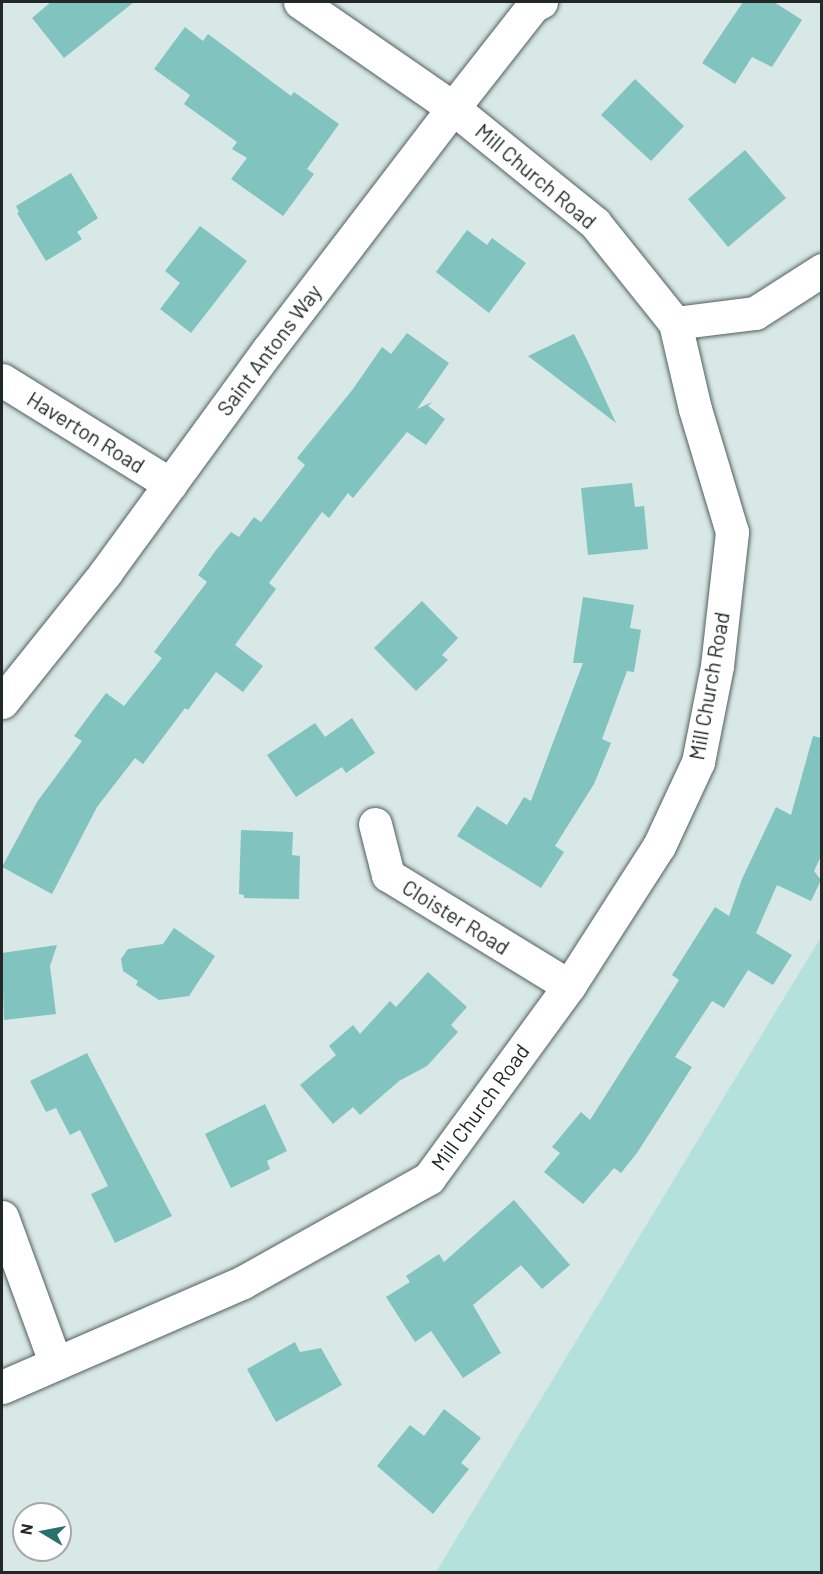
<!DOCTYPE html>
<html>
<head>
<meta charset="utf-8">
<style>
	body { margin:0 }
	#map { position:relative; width:823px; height:1574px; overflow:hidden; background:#d8e8e7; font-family:Barlow,sans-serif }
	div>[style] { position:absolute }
	.green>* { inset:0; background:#b5e1dd }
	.building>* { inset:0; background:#81c3be }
	.roads { filter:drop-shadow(0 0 2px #52605f) drop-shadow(0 0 2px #52605f) }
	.minor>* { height:33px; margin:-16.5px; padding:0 16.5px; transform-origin:16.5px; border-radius:16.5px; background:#fff }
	span { translate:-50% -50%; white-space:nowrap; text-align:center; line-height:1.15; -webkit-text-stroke:4.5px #fff; paint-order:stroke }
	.street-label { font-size:21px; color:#222827 }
	.frame { position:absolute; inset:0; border:3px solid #222827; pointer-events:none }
	.north { position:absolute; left:12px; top:1502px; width:60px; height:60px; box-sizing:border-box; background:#fff; border:2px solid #a7a9a9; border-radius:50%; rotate:280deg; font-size:16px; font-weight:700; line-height:24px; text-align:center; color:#222827 }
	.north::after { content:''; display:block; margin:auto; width:21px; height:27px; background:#28716d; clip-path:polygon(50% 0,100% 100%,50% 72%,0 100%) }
</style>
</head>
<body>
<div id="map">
	<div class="green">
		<div style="clip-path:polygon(821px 937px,821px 1572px,436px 1572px)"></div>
	</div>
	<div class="building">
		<div style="clip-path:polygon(51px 2px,134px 2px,64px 58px,32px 18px)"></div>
		<div style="clip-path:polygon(743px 2px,774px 2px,802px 20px,772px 67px,752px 57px,735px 84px,702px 63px)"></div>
		<div style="clip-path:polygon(185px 27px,203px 41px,208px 34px,291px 96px,294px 92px,339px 124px,307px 169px,314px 174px,283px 216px,231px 179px,247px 158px,232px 149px,237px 142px,184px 104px,190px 95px,154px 69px)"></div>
		<div style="clip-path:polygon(635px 79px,684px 126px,651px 161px,601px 115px)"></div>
		<div style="clip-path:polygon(745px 150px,786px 198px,728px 247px,688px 199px)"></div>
		<div style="clip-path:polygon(71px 173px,98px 218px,77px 232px,82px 239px,46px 261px,17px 213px,19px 212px,16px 206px)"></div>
		<div style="clip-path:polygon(200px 226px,247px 261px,191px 333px,160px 309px,180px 283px,165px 271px)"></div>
		<div style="clip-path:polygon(467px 230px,487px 245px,492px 238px,526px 263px,489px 313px,436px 272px)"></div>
		<div style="clip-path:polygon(407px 333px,449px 363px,417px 409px,432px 402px,428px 406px,445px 419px,426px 445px,407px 432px,353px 498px,348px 493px,329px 518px,322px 512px,269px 583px,276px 589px,235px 645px,263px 666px,243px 692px,216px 672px,188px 710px,185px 708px,143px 764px,135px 758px,97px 807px,52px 894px,2px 867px,37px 802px,82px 741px,74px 736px,106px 693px,124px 706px,162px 658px,154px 652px,207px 582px,198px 575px,216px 550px,231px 532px,239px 537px,254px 517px,261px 522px,305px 465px,297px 458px,353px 389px,382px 347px,391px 354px)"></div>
		<div style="clip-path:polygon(574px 334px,587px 360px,616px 423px,528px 356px)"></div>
		<div style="clip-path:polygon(632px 483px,635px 507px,644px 506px,648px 549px,588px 555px,581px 488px)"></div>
		<div style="clip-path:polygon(583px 597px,634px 605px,630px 628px,641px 630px,634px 672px,627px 671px,602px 739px,611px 743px,606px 755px,594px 784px,555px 846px,564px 852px,541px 888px,457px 836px,477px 806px,507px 825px,524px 797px,531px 801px,583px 663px,573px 663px)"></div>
		<div style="clip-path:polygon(422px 601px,458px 638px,442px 655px,448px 660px,416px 691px,374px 648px)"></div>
		<div style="clip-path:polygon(352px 718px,375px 753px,346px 773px,342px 767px,296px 797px,267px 755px,315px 723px,325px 737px)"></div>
		<div style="clip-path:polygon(813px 736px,822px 738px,822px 854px,814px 871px,821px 880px,811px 901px,777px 885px,756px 933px,792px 955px,773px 985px,748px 970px,724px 1008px,712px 1001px,675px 1057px,692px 1067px,678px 1089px,637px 1153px,621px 1173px,614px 1168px,583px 1204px,544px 1172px,560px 1153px,552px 1147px,581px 1112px,590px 1120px,679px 980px,672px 975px,715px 907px,729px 916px,742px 879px,776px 807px,791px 815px)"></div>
		<div style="clip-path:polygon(241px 830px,293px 832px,292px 855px,300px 856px,299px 899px,244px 898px,244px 895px,239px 894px)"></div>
		<div style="clip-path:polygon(174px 928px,215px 956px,189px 996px,159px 1000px,136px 985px,138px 981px,123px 971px,121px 959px,128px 949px,163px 944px)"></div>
		<div style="clip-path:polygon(57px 945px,50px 966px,56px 1014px,4px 1020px,2px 953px)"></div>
		<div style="clip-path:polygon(428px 972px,467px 1007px,451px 1025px,458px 1032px,427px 1066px,399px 1081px,360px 1115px,353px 1107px,333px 1124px,300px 1085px,336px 1055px,329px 1046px,353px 1025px,360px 1034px,390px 1001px,396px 1007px)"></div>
		<div style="clip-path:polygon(87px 1053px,172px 1216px,115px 1243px,91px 1194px,108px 1186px,80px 1130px,70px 1135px,56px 1108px,46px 1112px,30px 1081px)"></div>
		<div style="clip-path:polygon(265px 1104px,287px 1151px,267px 1161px,270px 1169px,231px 1188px,205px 1134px)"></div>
		<div style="clip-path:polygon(514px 1200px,570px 1265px,542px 1289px,521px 1265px,473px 1305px,501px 1353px,463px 1378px,431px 1331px,415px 1342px,386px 1297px,410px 1282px,406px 1276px,439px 1254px,444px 1262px)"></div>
		<div style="clip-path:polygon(295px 1342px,300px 1352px,321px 1348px,342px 1385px,276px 1422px,247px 1369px)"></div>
		<div style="clip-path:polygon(444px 1409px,481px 1438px,461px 1463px,469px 1469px,433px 1514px,377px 1466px,410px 1425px,424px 1436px)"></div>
	</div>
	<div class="roads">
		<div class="minor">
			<div style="left:675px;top:323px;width:81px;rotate:-7.1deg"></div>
			<div style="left:755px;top:313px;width:80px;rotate:-32.7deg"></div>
			<div style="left:2px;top:380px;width:198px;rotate:31.8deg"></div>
			<div style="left:2px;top:702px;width:166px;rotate:-51.3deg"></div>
			<div style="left:106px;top:572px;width:275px;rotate:-53.9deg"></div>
			<div style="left:268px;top:350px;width:305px;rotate:-52.6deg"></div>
			<div style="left:453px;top:108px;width:130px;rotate:-51.9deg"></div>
			<div style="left:533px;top:6px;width:9px;rotate:-27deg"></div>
			<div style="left:375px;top:824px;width:53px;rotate:75.7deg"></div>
			<div style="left:388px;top:875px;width:212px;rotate:31.5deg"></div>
			<div style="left:2px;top:1217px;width:154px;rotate:69.9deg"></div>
			<div style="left:2px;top:1387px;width:263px;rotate:-23.5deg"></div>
			<div style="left:243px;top:1282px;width:213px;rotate:-29.2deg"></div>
			<div style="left:429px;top:1178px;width:238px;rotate:-53.9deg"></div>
			<div style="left:569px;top:986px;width:166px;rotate:-57.3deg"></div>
			<div style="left:659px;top:846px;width:93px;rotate:-65.1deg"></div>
			<div style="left:698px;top:762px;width:98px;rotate:-78.8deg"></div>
			<div style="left:717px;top:666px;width:135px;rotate:-83.6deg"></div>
			<div style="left:732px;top:532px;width:128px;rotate:-106.7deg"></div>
			<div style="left:695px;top:409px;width:88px;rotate:-103.1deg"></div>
			<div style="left:675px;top:323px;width:128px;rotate:-128.7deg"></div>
			<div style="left:595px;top:223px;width:183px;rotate:-141deg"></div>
			<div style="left:453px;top:108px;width:186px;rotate:-145.3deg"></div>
		</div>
	</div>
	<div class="street-label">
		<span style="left:536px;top:176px;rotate:40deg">Mill Church Road</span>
		<span style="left:269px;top:350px;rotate:-53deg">Saint Antons Way</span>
		<span style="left:86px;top:432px;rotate:32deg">Haverton Road</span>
		<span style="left:709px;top:686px;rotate:-80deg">Mill Church Road</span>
		<span style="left:456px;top:917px;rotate:32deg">Cloister Road</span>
		<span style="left:480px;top:1107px;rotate:-54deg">Mill Church Road</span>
	</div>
	<div class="frame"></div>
	<div class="north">N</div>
</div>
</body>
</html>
